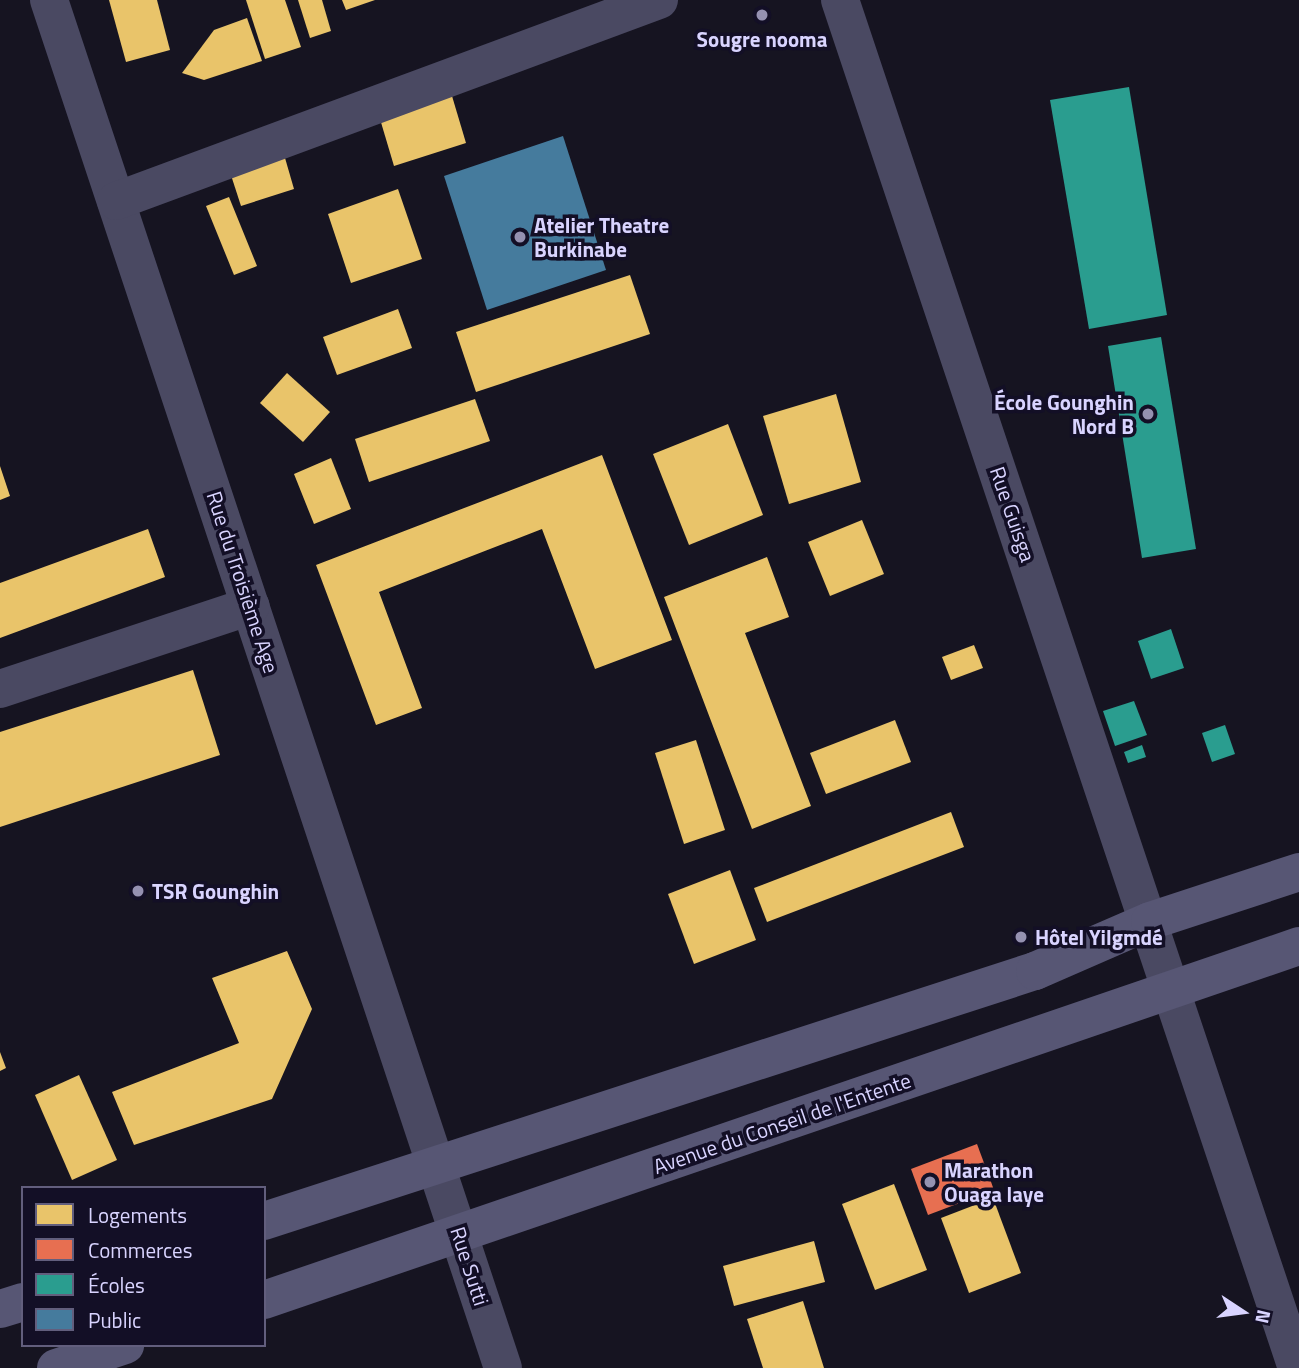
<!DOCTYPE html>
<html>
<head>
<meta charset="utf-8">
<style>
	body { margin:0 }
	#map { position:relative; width:1299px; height:1368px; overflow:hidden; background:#161421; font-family:"Titillium Web",sans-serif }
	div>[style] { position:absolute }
	.homes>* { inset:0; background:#e9c46a }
	.shops>* { inset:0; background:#e76f51 }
	.schools>* { inset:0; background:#2a9d8f }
	.public>* { inset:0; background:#457b9d }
	.street>* { height:38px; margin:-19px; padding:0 19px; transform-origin:19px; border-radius:19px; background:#4a4962 }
	.secondary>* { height:38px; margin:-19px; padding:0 19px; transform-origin:19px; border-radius:19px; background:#575674 }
	.dots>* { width:19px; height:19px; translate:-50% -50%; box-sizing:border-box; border:4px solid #130f26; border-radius:50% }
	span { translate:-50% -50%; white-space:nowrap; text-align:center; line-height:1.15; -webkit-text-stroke:7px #130f26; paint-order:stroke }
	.poi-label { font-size:21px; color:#d9d4ff; font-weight:700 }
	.left { translate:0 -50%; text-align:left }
	.right { translate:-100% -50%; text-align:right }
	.street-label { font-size:21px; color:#d9d4ff }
	.legend { position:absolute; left:21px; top:1186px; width:245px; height:161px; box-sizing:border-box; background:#130f26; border:2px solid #625e7d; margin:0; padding:9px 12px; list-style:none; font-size:21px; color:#d9d4ff }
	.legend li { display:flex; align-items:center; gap:14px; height:35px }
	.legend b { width:35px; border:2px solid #625e7d }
	.north { position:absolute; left:1208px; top:1277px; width:70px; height:70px; -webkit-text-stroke:5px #130f26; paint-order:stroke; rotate:103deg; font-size:19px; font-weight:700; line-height:28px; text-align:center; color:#d9d4ff }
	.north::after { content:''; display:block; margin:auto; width:24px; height:32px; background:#d9d4ff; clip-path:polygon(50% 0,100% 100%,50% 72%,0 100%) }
</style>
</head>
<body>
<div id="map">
	<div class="homes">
		<div style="clip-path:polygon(109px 0,157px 0,170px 50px,126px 62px)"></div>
		<div style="clip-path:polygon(246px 0,285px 0,301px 47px,265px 59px)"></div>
		<div style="clip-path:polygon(298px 0,322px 0,331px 31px,310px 38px)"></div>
		<div style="clip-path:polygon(342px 0,375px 0,346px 10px)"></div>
		<div style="clip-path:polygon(247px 18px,262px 61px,204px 80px,182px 73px,214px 30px)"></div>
		<div style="clip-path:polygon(452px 96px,466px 143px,394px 166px,380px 119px)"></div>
		<div style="clip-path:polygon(283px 151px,294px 189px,241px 206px,229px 169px)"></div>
		<div style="clip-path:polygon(398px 189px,422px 259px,351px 283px,328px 214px)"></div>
		<div style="clip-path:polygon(229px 197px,257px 266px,234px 275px,206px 206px)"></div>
		<div style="clip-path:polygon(630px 275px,650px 334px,476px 392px,456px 332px)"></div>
		<div style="clip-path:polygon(398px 309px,412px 348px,337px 375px,323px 337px)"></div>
		<div style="clip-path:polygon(287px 373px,330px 412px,303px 442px,260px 403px)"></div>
		<div style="clip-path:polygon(836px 394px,861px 482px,789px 504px,763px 416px)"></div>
		<div style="clip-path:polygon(475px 399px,490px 441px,369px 482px,355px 439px)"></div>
		<div style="clip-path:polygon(728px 424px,763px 515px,689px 545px,653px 454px)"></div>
		<div style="clip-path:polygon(602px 455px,672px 640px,595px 669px,542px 529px,379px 592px,422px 708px,376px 725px,316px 565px)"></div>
		<div style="clip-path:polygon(331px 458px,351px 509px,314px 524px,294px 474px)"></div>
		<div style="clip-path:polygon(0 466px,10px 496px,0 500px)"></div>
		<div style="clip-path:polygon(862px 520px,884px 574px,830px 596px,808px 542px)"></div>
		<div style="clip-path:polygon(148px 529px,165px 577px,0 638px,0 583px)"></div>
		<div style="clip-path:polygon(767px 557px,789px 617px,745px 633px,811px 806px,752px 829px,664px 597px)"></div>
		<div style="clip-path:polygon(974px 645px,983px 668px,951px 680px,942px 657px)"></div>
		<div style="clip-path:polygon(193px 670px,220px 755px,0 827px,0 732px)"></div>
		<div style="clip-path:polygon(895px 720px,911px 762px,826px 794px,810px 753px)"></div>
		<div style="clip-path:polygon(696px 740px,725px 830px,684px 844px,655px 753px)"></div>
		<div style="clip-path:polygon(951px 812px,964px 847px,767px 922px,754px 888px)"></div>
		<div style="clip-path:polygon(730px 870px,756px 940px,694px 964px,668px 894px)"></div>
		<div style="clip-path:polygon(287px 951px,312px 1009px,272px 1099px,134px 1145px,112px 1092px,239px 1043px,212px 978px)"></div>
		<div style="clip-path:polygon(0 1052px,6px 1068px,0 1071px)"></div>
		<div style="clip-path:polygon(79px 1075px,117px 1160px,72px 1180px,35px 1095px)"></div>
		<div style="clip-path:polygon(894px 1184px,927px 1270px,875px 1290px,842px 1204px)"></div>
		<div style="clip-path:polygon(993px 1198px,1021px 1273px,969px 1293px,941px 1218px)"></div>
		<div style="clip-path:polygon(814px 1241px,825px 1282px,734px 1306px,723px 1266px)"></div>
		<div style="clip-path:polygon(803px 1301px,824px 1368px,763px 1368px,747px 1319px)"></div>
	</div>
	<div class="shops">
		<div style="clip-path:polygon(977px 1144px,994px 1190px,928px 1215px,911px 1169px)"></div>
	</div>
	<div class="schools">
		<div style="clip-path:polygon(1129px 87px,1167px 315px,1089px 329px,1050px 100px)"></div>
		<div style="clip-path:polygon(1161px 337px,1196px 549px,1142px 558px,1108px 346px)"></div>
		<div style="clip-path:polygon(1171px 629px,1184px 668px,1151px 679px,1138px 641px)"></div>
		<div style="clip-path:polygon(1134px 701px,1147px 735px,1115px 746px,1103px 711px)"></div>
		<div style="clip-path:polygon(1225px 725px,1235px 754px,1212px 762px,1202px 733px)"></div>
		<div style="clip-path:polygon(1142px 745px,1146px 757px,1128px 763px,1124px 752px)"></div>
	</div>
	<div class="public">
		<div style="clip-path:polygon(563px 136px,606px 270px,487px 310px,444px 176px)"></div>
	</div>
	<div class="street">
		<div style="left:49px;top:0;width:1441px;rotate:71.64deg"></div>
		<div style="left:840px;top:0;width:1442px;rotate:71.53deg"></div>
		<div style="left:116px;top:201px;width:579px;rotate:-20.31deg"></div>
		<div style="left:0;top:689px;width:264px;rotate:-18.3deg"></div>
	</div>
	<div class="secondary">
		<div style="left:264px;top:1221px;width:811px;rotate:-17.97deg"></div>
		<div style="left:1035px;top:971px;width:125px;rotate:-23.5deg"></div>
		<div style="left:1150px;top:921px;width:157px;rotate:-18.2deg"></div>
		<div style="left:264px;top:1300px;width:1094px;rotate:-18.88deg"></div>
		<div style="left:0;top:1309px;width:24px;rotate:-17deg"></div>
		<div style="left:56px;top:1368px;width:73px;rotate:-18.4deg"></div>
	</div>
	<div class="dots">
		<div style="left:762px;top:15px;background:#9591b1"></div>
		<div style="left:520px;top:237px;background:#9591b1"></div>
		<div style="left:1148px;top:414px;background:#9591b1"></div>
		<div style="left:138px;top:891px;background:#9591b1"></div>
		<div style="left:1021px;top:937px;background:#9591b1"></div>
		<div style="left:930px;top:1182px;background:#9591b1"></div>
	</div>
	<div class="poi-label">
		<span style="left:762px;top:39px">Sougre nooma</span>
		<span class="left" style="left:534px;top:237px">Atelier Theatre<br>Burkinabe</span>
		<span class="right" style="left:1134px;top:414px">École Gounghin<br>Nord B</span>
		<span class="left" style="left:152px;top:891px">TSR Gounghin</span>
		<span class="left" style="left:1035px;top:937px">Hôtel Yilgmdé</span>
		<span class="left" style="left:944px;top:1182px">Marathon<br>Ouaga laye</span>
	</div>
	<div class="street-label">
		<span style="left:1013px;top:514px;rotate:71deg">Rue Guisga</span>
		<span style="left:243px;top:582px;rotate:72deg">Rue du Troisième Age</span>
		<span style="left:782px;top:1123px;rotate:-19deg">Avenue du Conseil de l'Entente</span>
		<span style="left:470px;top:1266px;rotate:72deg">Rue Sutti</span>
	</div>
	<ul class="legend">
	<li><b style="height:19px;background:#e9c46a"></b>Logements</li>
	<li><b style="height:19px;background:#e76f51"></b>Commerces</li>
	<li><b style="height:19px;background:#2a9d8f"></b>Écoles</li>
	<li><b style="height:19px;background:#457b9d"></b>Public</li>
	</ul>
	<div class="north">N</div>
</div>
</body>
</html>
